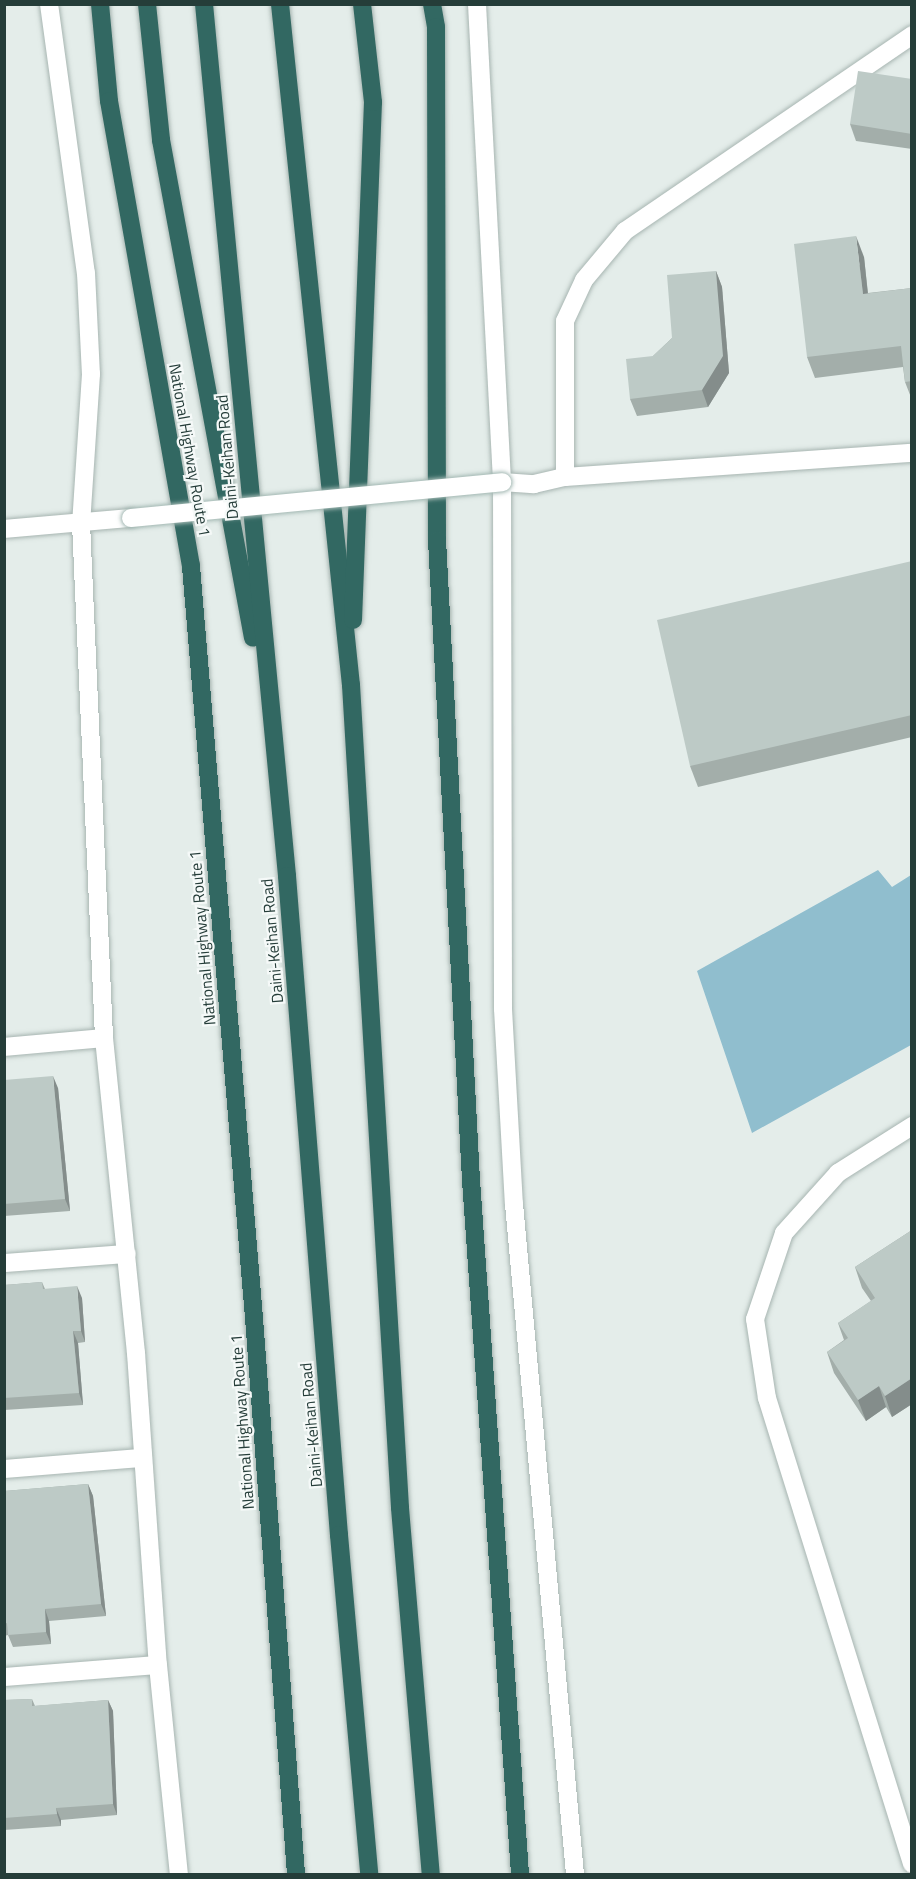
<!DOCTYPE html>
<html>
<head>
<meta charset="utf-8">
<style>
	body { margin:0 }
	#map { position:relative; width:916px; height:1879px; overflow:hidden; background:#e4edea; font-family:"Titillium Web",sans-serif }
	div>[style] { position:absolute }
	.water>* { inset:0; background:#90bece }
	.roads { filter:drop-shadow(0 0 2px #a7b5b1) drop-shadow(0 0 2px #a7b5b1) }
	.street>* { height:18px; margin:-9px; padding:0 9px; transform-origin:9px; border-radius:9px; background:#fff }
	.secondary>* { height:18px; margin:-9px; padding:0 9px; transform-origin:9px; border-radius:9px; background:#fff }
	.highway>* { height:18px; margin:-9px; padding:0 9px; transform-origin:9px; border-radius:9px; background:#326862 }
	.bridges { filter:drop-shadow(0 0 2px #a3b8b3) drop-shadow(0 0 2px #a3b8b3) }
	.secondary-bridge>* { height:18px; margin:-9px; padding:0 9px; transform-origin:9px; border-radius:9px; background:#fff }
	.wall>* { inset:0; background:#a3aeaa }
	.shaded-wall>* { inset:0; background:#848d8b }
	.building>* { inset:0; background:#bdcac6 }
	span { translate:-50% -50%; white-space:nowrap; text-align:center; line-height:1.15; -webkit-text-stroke:4.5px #f5f9f8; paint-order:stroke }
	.street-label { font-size:16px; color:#253d39 }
	.frame { position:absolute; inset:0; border:6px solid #253d39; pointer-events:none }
</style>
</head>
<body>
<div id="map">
	<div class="water">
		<div style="clip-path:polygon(878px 870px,892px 887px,911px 875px,911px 1045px,752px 1133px,697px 971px)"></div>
	</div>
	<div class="roads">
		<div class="street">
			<div style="left:49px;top:4px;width:272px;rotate:82.2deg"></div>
			<div style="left:86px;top:273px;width:101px;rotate:87.2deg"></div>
			<div style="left:91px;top:374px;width:149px;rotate:93.8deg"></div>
			<div style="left:81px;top:523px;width:516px;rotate:87.44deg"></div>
			<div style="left:104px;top:1038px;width:317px;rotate:84.2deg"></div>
			<div style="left:136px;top:1353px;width:313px;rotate:86deg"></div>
			<div style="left:158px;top:1665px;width:210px;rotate:84.3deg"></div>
			<div style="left:477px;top:4px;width:479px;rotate:87deg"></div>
			<div style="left:502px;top:482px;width:527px;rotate:89.89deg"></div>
			<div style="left:503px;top:1009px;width:195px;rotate:86.8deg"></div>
			<div style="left:514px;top:1204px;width:673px;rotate:84.8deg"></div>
			<div style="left:4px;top:1047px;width:100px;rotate:-5.1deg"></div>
			<div style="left:4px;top:1263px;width:123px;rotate:-4.2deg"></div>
			<div style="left:4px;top:1469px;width:137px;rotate:-4.6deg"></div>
			<div style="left:4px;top:1677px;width:154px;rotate:-4.5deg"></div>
		</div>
		<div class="secondary">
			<div style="left:565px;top:477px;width:156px;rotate:-90deg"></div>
			<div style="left:565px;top:321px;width:45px;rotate:-65.1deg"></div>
			<div style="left:584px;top:280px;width:64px;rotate:-50.1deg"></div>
			<div style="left:625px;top:231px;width:348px;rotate:-34.3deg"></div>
			<div style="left:502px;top:482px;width:32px;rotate:4deg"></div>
			<div style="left:534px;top:484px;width:32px;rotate:-13deg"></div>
			<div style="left:565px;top:477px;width:348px;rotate:-4deg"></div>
			<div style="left:4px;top:529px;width:127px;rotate:-5deg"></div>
			<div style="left:912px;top:1126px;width:88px;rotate:147.6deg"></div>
			<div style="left:838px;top:1173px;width:81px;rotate:132deg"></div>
			<div style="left:784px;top:1233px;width:91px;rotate:108.6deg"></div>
			<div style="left:755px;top:1319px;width:80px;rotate:81.4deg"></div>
			<div style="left:767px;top:1398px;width:488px;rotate:72.7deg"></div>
		</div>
		<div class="highway">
			<div style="left:100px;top:4px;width:97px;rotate:84.7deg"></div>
			<div style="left:109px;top:101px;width:472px;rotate:80deg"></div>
			<div style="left:191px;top:566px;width:755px;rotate:85.21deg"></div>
			<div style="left:254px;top:1318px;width:558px;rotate:85.68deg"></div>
			<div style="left:147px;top:4px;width:137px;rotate:84.1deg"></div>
			<div style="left:161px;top:140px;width:506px;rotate:79.53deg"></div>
			<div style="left:204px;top:4px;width:876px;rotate:84.56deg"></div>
			<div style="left:287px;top:876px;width:661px;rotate:85.49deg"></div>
			<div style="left:339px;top:1535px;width:340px;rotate:84.9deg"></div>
			<div style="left:280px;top:4px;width:685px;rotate:84.05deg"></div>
			<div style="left:351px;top:685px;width:824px;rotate:86.59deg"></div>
			<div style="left:400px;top:1508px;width:367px;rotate:85.2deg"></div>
			<div style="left:432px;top:4px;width:23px;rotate:80deg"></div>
			<div style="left:436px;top:27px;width:513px;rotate:89.89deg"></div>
			<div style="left:437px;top:540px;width:641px;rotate:86.96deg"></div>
			<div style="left:471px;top:1180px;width:696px;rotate:85.96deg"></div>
			<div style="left:353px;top:620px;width:518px;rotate:-87.79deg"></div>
			<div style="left:373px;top:102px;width:99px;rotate:-96.4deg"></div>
		</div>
	</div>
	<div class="bridges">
		<div class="secondary-bridge">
			<div style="left:131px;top:518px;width:373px;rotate:-5.5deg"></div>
		</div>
	</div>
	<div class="wall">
		<div style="clip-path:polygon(912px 79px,912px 149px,856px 141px,850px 124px)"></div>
		<div style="clip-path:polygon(864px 257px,868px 293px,912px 288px,912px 400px,905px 382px,903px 367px,815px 378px,807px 357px)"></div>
		<div style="clip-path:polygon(716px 271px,722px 287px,729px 373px,708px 407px,637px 416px,630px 399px,653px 356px,672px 338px)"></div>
		<div style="clip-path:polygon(912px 561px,912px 737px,698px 787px,690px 766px)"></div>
		<div style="clip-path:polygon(4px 1080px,58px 1088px,70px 1211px,4px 1216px)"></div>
		<div style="clip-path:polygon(912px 1230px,912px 1404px,892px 1417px,886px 1407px,866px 1421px,834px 1373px,827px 1352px,844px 1340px,838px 1323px,871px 1301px,862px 1288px,855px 1267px)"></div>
		<div style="clip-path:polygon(42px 1282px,45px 1289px,82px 1298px,85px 1342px,78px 1343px,83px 1405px,4px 1410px,4px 1285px)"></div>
		<div style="clip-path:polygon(88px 1484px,93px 1496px,106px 1616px,49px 1621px,51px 1644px,13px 1647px,8px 1635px,4px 1636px,4px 1491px)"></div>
		<div style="clip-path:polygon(32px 1699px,35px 1706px,108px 1700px,113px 1711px,117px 1815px,61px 1820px,61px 1826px,4px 1830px,4px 1700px)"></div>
	</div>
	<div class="shaded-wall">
		<div style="clip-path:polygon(856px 236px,864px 257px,870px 315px,863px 294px)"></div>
		<div style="clip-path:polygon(716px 271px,722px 287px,729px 373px,708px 407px,702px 390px)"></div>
		<div style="clip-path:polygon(53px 1076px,58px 1088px,70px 1211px,65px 1199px)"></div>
		<div style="clip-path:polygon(77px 1286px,82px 1298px,85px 1342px,81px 1331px)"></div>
		<div style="clip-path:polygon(73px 1331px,78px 1343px,83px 1405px,79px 1393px)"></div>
		<div style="clip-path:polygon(912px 1378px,912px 1404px,892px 1417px,885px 1396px)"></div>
		<div style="clip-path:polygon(879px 1386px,886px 1407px,866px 1421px,858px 1400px)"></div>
		<div style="clip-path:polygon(88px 1484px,93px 1496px,106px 1616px,101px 1604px)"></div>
		<div style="clip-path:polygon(45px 1609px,49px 1621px,51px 1644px,46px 1632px)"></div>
		<div style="clip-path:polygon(108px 1700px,113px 1711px,117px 1815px,113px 1804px)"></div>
		<div style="clip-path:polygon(56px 1808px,61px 1820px,61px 1826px,57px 1814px)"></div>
	</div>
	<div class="building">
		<div style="clip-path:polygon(858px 71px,912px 79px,912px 134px,850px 124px)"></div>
		<div style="clip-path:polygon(856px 236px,863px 294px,912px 288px,912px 381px,905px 382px,901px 346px,807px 357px,794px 244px)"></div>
		<div style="clip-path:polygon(716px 271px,723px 356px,702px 390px,630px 399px,626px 359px,653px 356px,672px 338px,667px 275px)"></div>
		<div style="clip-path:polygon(912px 561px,912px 715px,690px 766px,657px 620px)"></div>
		<div style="clip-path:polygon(53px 1076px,65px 1199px,4px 1204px,4px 1080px)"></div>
		<div style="clip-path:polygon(912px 1230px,912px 1378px,885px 1396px,879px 1386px,858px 1400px,827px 1352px,848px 1338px,838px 1323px,875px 1298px,855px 1267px)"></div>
		<div style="clip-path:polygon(42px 1282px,43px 1289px,77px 1286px,81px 1331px,73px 1331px,79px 1393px,4px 1398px,4px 1285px)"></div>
		<div style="clip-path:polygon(88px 1484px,101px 1604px,45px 1609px,46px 1632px,8px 1635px,7px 1623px,4px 1624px,4px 1491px)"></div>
		<div style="clip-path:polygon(32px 1699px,32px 1706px,108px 1700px,113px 1804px,56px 1808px,57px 1814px,4px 1818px,4px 1700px)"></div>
	</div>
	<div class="street-label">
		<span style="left:190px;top:450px;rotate:80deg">National Highway Route 1</span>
		<span style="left:227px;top:457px;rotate:-95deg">Daini-Keihan Road</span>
		<span style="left:202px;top:938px;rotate:-95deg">National Highway Route 1</span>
		<span style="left:272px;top:941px;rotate:-95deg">Daini-Keihan Road</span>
		<span style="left:242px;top:1422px;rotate:-94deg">National Highway Route 1</span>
		<span style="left:311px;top:1425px;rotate:-95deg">Daini-Keihan Road</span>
	</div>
	<div class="frame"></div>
</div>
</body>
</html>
